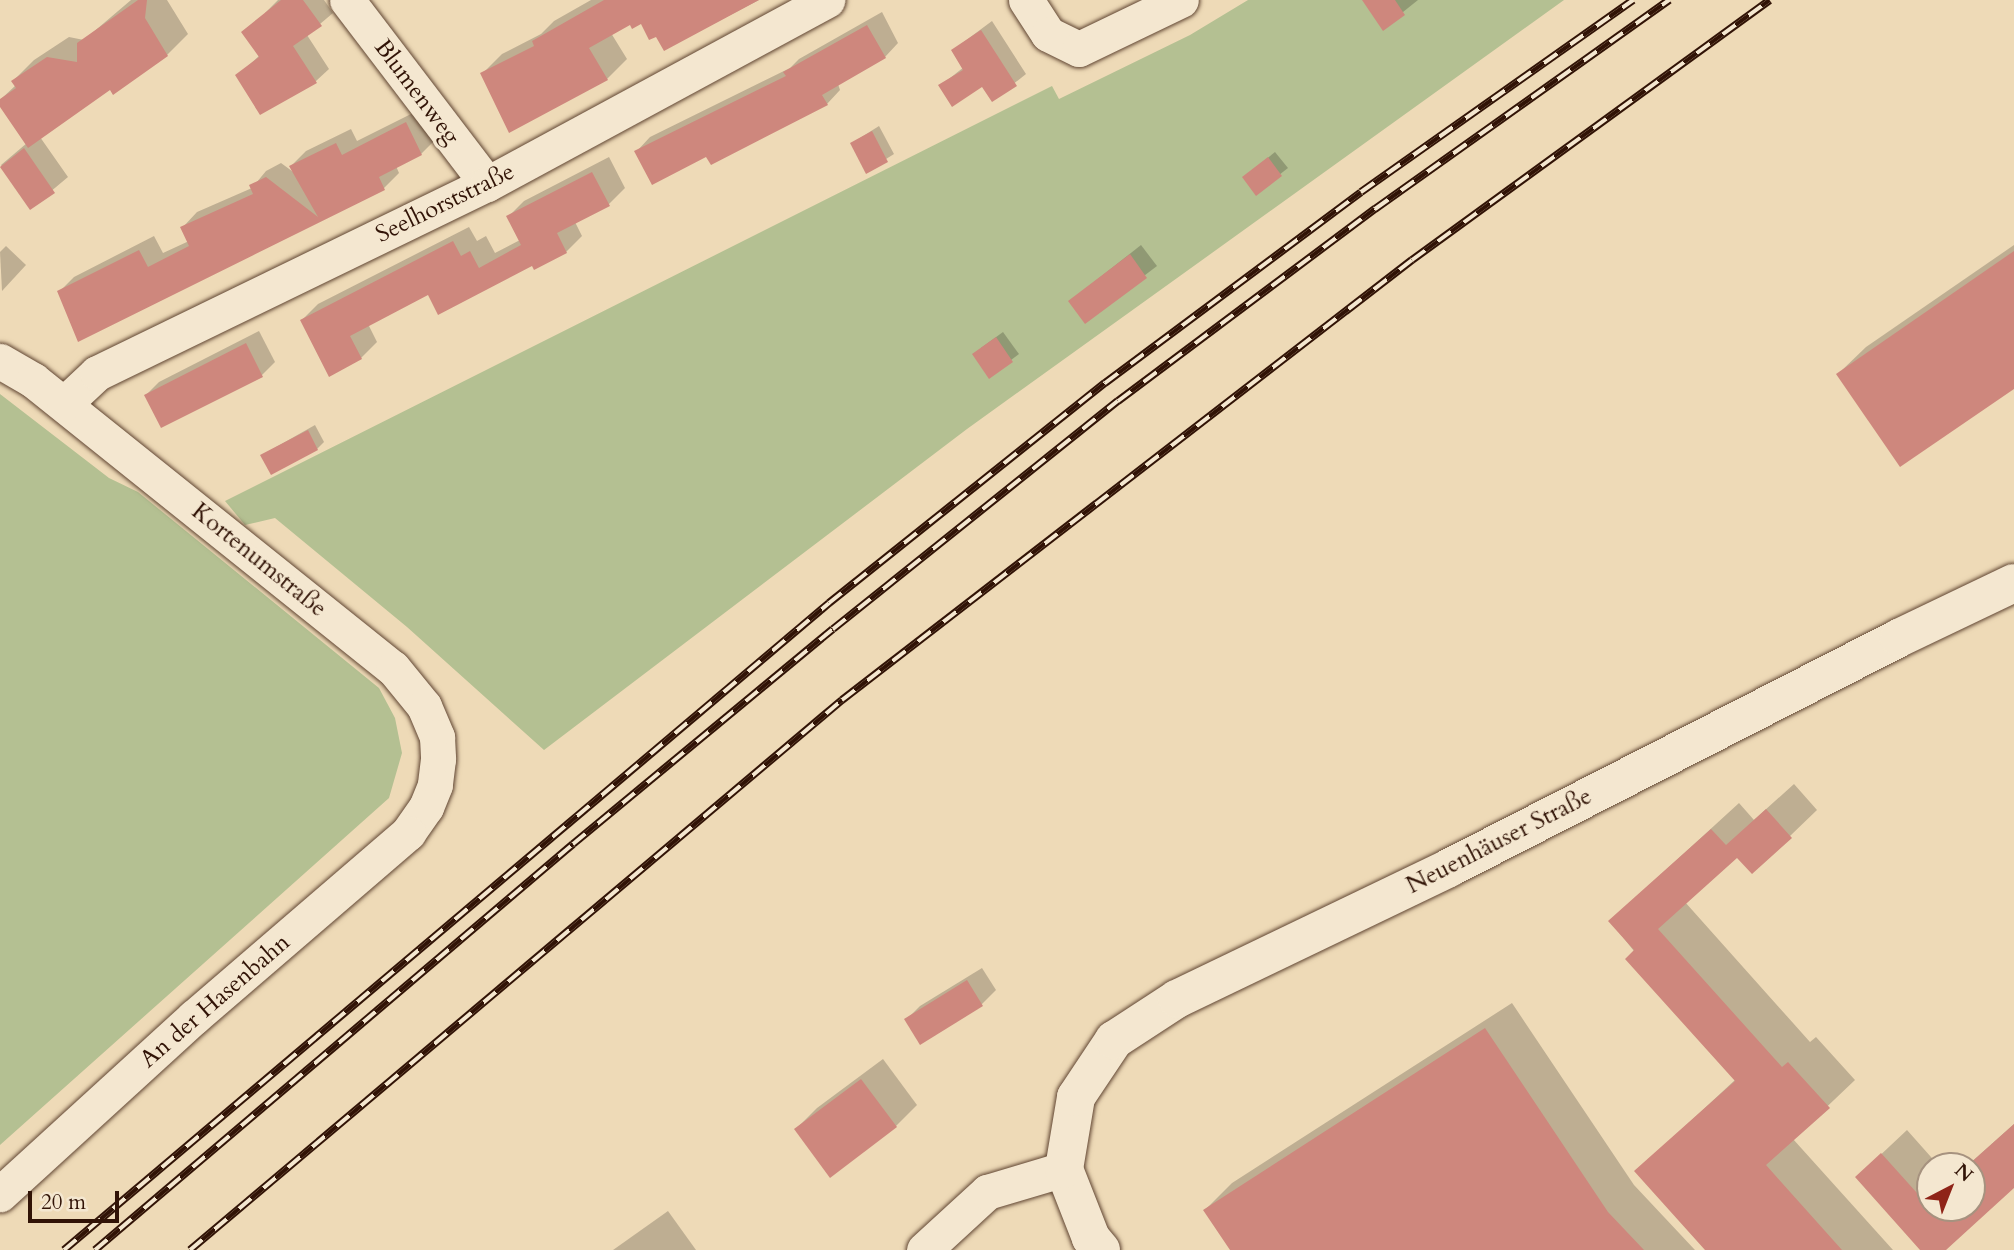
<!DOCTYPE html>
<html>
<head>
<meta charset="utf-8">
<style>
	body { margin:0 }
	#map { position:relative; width:2014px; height:1250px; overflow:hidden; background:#eedab7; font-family:Cardo,serif }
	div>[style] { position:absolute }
	.green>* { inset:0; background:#b4c092 }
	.shadow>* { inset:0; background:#0003 }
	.building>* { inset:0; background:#ce877d }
	.roads { filter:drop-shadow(0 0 2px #604532) drop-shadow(0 0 2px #604532) }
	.minor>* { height:35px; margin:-17.5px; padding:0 17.5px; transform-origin:17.5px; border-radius:17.5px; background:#f4e7d0 }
	.tertiary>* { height:38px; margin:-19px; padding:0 19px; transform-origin:19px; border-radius:19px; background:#f4e7d0 }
	.rail>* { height:8px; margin-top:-4px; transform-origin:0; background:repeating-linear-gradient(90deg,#f4e7d0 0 16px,#311306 0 32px); box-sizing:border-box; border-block:2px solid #311306 }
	span { translate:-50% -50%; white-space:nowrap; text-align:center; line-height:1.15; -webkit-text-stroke:7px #f4e7d0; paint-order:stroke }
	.street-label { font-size:24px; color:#311306 }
	.north { position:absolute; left:1916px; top:1152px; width:70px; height:70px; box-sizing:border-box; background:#f4e7d0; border:2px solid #a6927f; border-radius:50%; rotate:42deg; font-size:19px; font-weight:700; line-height:28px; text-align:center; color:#311306 }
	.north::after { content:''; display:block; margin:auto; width:24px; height:32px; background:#8f2418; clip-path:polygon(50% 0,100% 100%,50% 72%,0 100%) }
	.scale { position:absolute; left:28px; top:1191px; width:91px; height:32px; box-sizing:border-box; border:4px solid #311306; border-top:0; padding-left:9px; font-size:21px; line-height:24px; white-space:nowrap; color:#311306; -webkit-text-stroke:5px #f4e7d0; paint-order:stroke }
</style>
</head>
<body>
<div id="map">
	<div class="green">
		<div style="clip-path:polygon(1248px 0,1564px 0,967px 429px,544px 750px,407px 627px,275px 518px,245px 525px,225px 501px,1052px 86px,1059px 99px,1190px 35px)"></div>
		<div style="clip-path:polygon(0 394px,109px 478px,138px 492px,379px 688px,395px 718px,402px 753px,389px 798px,0 1145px)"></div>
	</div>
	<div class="shadow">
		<div style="clip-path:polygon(131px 0,167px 0,188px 34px,167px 55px,114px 92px,110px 88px,40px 137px,68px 177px,31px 208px,1px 165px,27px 143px,0 100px,16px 85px,13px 81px,34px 60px,69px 37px,84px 40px)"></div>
		<div style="clip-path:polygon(278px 0,324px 0,333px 13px,307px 35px,329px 69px,316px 81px,261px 113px,238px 75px,260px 55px,265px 13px)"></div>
		<div style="clip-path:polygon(591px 0,759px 0,665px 49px,657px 34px,641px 22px,631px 23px,611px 33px,627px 59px,607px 79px,482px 74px,502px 54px,541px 34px,554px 21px)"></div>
		<div style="clip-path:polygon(1364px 0,1418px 0,1383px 28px)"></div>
		<div style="clip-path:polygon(882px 12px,898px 43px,885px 57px,838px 84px,840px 90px,827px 104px,707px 154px,637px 151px,650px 137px,790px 68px,799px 59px)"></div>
		<div style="clip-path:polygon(992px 21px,1026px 74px,993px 100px,983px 85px,940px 86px,964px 67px,953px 50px)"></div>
		<div style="clip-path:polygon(421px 109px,436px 139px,421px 154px,396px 166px,399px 173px,384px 188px,79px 340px,59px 292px,74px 277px,154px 236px,163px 253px,189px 241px,183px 227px,197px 212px,252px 188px,266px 171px,281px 163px,296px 174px,291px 166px,306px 151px,351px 129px,357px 141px)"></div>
		<div style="clip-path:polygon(879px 126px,894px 154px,867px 171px,852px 143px)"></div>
		<div style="clip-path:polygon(1275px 152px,1288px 168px,1256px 193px,1244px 177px)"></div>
		<div style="clip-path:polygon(609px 157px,625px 188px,609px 204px,575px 222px,582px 236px,566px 252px,535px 268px,533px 264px,428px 293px,368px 324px,377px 342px,361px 358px,302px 320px,318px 304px,469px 227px,477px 241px,486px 236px,495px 253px,520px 240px,508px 217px,524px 201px)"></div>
		<div style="clip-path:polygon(1141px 245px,1157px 266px,1085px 321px,1070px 301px)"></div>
		<div style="clip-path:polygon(2014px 245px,2014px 387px,1838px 374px,1866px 347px)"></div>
		<div style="clip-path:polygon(6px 246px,26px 265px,2px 291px,0 252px)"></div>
		<div style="clip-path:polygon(259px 331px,275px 362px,262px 375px,146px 395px,159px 382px)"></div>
		<div style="clip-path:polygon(1003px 332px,1019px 354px,990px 376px,981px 348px)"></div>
		<div style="clip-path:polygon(315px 425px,324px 442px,317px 449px,262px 455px)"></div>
		<div style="clip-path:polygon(1794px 784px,1817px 810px,1790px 836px,1737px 856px,1685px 902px,1810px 1042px,1816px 1037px,1855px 1080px,1793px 1139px,1893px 1250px,1707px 1250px,1637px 1171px,1736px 1079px,1610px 921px,1739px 803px,1754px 820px)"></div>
		<div style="clip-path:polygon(982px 968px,996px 990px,982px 1004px,906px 1020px,920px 1006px)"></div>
		<div style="clip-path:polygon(1512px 1003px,1634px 1185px,1695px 1250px,1232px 1250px,1205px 1210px,1232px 1183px)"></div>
		<div style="clip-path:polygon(883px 1059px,917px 1105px,896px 1126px,830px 1175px,796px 1129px,817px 1108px)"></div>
		<div style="clip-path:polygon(2014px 1124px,2014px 1186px,1944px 1250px,1923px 1250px,1857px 1177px,1907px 1130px,1939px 1166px,1930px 1166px,1930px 1208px,1972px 1208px,1972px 1166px,1967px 1166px)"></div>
		<div style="clip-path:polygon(668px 1211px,696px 1250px,613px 1250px)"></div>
	</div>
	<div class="building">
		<div style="clip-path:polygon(138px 0,147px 0,145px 18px,168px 56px,113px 95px,110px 90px,28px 148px,0 107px,0 99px,16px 88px,11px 81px,47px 57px,77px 62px,77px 43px)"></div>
		<div style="clip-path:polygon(281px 0,303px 0,322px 26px,293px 46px,317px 83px,260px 115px,235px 75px,259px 57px,241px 32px)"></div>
		<div style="clip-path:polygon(604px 0,759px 0,664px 51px,656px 37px,649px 40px,641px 24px,632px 29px,630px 25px,589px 48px,608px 80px,509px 133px,480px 73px,534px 46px,532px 41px)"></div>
		<div style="clip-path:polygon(1362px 0,1395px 0,1405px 15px,1383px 31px)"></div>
		<div style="clip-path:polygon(867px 25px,886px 58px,822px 95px,828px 105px,711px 165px,706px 157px,652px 185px,634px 151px,786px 76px,783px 72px)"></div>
		<div style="clip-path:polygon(981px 30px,1017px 86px,992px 102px,982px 87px,952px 107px,938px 85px,963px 70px,951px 50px)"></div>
		<div style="clip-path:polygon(406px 122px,422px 155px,379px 177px,385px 190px,78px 342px,57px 291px,139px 250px,148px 267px,189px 246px,180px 227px,253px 194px,249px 185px,266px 177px,318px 217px,289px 166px,336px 143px,342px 155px)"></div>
		<div style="clip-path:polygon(872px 131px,888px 162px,866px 174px,850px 143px)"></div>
		<div style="clip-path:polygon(24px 148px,55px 193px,30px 210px,0 167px)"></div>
		<div style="clip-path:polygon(1268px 157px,1282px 176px,1256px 196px,1242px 177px)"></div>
		<div style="clip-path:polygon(592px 172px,610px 206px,557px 233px,567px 253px,534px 270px,532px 266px,438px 315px,428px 295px,350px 336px,362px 359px,329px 377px,300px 320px,453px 241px,461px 256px,470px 251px,479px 268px,521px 245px,506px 216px)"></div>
		<div style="clip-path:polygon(2014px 251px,2014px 389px,1900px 467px,1836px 374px)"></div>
		<div style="clip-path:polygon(1130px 254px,1147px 278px,1085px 324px,1068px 301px)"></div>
		<div style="clip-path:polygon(996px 337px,1013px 362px,989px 379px,972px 354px)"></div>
		<div style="clip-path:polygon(246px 343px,263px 377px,161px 428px,144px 395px)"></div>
		<div style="clip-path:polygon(308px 430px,318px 450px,271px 475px,260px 455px)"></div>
		<div style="clip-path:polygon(1766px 809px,1792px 838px,1752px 874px,1737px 858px,1658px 929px,1782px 1067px,1788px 1062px,1830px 1108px,1766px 1165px,1842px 1250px,1705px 1250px,1634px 1171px,1735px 1081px,1625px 959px,1634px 950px,1608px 921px,1711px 829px,1726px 845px)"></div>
		<div style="clip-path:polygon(967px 980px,983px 1006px,920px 1045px,904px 1019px)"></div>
		<div style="clip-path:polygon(1485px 1028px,1608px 1212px,1644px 1250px,1230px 1250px,1203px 1210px)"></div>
		<div style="clip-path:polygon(861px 1079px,897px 1127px,830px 1178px,794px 1129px)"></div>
		<div style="clip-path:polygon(2014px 1124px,2014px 1188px,1946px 1250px,1920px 1250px,1855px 1177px,1881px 1153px,1926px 1203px,1930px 1200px,1930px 1208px,1972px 1208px,1972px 1166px,1967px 1166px)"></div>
	</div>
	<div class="roads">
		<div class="minor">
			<div style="left:347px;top:0;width:231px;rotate:52.7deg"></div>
			<div style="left:1026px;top:0;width:40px;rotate:57.1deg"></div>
			<div style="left:1048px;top:34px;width:34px;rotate:26deg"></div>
			<div style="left:1079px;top:49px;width:113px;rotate:-25.7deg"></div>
			<div style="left:0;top:361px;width:38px;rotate:30deg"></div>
			<div style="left:33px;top:380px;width:461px;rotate:38.7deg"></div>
			<div style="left:393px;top:668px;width:49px;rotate:50.8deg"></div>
			<div style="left:424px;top:706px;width:34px;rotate:67deg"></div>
			<div style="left:437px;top:737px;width:22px;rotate:87deg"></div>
			<div style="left:438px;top:759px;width:26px;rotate:97deg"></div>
			<div style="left:435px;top:785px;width:24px;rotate:112deg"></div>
			<div style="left:426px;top:807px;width:32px;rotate:125deg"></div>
			<div style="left:408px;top:833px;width:282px;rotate:139.3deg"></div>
			<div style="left:194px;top:1017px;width:263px;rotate:137.6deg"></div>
			<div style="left:64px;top:404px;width:45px;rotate:-43.2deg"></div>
			<div style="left:97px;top:373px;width:433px;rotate:-25.9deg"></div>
			<div style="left:487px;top:184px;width:387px;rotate:-28.4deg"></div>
			<div style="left:924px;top:1250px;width:86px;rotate:-42.6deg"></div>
			<div style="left:987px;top:1192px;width:80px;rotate:-16.6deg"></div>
		</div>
		<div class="tertiary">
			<div style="left:1101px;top:1250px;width:16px;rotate:-130deg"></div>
			<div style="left:1091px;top:1238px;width:74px;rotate:-111.4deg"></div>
			<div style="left:1064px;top:1169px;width:73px;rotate:-80.5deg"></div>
			<div style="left:1076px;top:1097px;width:69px;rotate:-56.3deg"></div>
			<div style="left:1114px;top:1040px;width:75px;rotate:-33.1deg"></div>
			<div style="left:1177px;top:999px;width:302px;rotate:-25.7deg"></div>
			<div style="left:1449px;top:868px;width:505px;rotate:-27.07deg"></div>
			<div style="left:1899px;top:638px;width:127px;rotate:-25.6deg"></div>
		</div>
	</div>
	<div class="rail">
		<div style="left:64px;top:1250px;width:1002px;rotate:-40.22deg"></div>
		<div style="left:829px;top:603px;width:353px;rotate:-38.6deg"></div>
		<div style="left:1105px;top:383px;width:319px;rotate:-36.7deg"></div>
		<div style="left:1361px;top:192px;width:333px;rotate:-35.2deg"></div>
		<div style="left:95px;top:1250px;width:627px;rotate:-40.34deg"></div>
		<div style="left:573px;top:844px;width:337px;rotate:-39.6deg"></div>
		<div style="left:833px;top:629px;width:365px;rotate:-38.7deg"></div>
		<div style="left:1118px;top:401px;width:321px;rotate:-36.8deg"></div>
		<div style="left:1375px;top:209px;width:361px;rotate:-35.4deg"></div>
		<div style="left:190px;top:1250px;width:853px;rotate:-40.15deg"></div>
		<div style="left:842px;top:700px;width:720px;rotate:-37.67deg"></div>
		<div style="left:1412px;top:260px;width:442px;rotate:-36deg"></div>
	</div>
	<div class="street-label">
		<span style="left:417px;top:92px;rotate:53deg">Blumenweg</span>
		<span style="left:445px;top:203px;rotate:-26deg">Seelhorststraße</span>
		<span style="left:259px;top:560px;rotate:39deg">Kortenumstraße</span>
		<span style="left:1499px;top:841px;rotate:-27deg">Neuenhäuser Straße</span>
		<span style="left:215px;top:1001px;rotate:-41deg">An der Hasenbahn</span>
	</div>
	<div class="north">N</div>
	<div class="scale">20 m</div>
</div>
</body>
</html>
